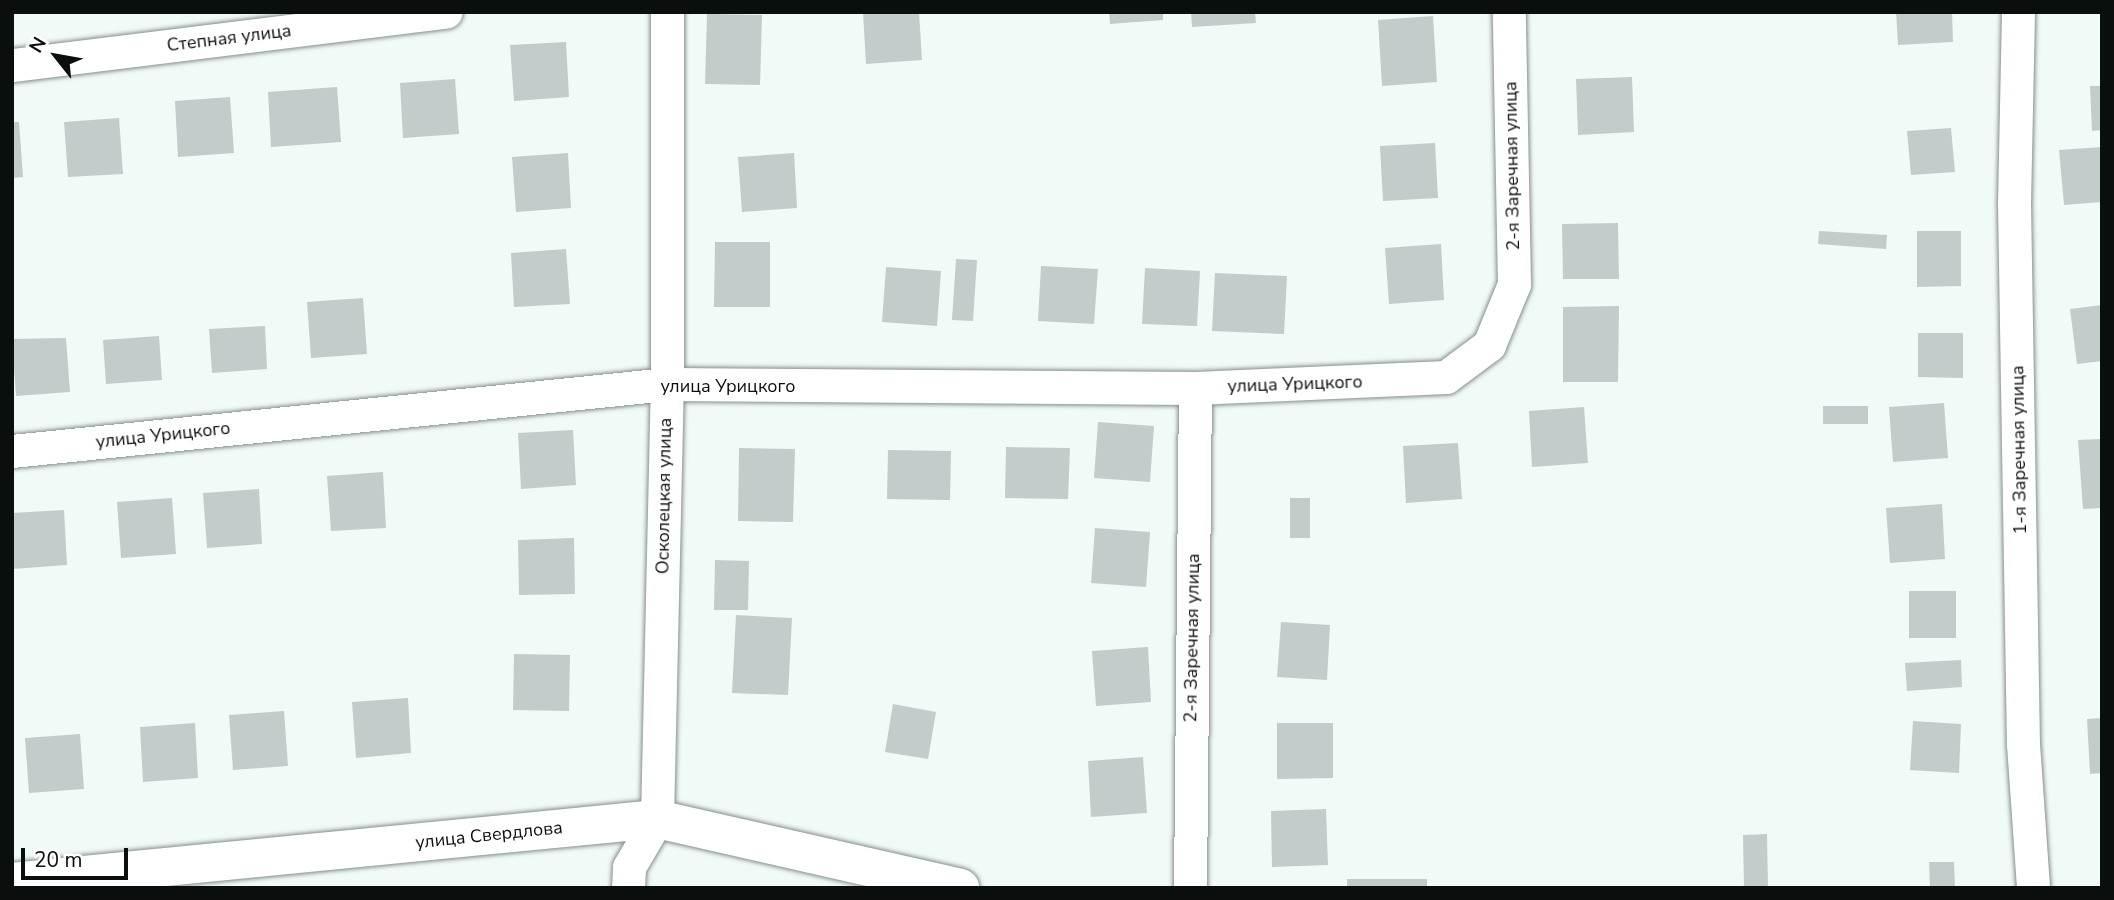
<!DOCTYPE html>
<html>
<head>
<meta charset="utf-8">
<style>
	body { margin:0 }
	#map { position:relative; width:2114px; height:900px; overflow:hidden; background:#f0faf7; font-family:"Nunito Sans",sans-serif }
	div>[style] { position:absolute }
	.building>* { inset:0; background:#c3ccca }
	.roads { filter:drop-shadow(0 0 2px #868f8c) drop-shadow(0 0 2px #868f8c) }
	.minor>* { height:33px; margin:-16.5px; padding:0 16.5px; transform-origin:16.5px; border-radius:16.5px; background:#fff }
	.secondary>* { height:38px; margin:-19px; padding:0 19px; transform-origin:19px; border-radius:19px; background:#fff }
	span { translate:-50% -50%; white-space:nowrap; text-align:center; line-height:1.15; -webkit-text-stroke:6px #fff; paint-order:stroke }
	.street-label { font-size:18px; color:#0a0e0d }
	.frame { position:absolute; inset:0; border:14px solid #0a0e0d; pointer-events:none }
	.north { position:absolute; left:21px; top:21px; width:70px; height:70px; -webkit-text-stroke:5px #fff; paint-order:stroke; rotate:301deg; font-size:19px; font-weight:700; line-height:28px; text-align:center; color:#0a0e0d }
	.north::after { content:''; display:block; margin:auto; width:24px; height:32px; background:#0a0e0d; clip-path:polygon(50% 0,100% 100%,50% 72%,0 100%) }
	.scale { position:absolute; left:21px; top:848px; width:107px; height:32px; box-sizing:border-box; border:4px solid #0a0e0d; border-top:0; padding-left:9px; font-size:21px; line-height:24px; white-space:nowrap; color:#0a0e0d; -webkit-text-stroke:5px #fff; paint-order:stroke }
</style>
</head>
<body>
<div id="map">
	<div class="building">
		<div style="clip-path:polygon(863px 12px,919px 12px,922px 60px,866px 64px)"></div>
		<div style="clip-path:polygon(1109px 12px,1163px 12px,1163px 20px,1110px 24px)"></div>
		<div style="clip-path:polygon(1191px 12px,1255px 12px,1256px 23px,1192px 27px)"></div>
		<div style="clip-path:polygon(1896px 12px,1952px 12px,1953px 42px,1898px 45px)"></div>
		<div style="clip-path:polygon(707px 14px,762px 15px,760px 85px,705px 84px)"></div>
		<div style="clip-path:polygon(1433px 16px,1437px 82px,1382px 86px,1378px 20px)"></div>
		<div style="clip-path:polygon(566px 42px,569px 97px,514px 101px,510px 45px)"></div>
		<div style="clip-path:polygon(1632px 77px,1634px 132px,1578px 135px,1576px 79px)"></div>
		<div style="clip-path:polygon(455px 79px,459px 134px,403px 138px,400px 83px)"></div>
		<div style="clip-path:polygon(2090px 86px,2102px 86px,2102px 130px,2092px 131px)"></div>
		<div style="clip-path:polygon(337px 87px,341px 142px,271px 147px,268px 92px)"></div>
		<div style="clip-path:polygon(230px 97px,234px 153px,178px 157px,175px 101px)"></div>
		<div style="clip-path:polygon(119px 118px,123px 174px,68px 177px,64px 122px)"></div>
		<div style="clip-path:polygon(12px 122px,19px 122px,23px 177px,12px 178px)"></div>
		<div style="clip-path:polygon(1951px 128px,1955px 172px,1911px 175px,1907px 131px)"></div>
		<div style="clip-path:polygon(1435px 143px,1438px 198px,1383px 201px,1380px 146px)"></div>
		<div style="clip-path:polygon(2102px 147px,2102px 202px,2064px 205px,2059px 150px)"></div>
		<div style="clip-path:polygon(568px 153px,571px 208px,516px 212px,512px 157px)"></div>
		<div style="clip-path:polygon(794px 153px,797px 208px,742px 212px,738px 157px)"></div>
		<div style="clip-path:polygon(1618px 223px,1619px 279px,1563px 279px,1562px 224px)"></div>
		<div style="clip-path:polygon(1819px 231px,1887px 235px,1886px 249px,1818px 244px)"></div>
		<div style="clip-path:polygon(1917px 231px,1961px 231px,1961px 286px,1917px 287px)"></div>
		<div style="clip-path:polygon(715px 242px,770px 242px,770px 307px,714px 307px)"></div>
		<div style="clip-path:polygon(1441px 244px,1444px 300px,1389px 304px,1385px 248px)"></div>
		<div style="clip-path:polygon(566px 249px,570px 304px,514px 307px,511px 253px)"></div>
		<div style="clip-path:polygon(956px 259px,977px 260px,973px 321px,952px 320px)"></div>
		<div style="clip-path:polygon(1041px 266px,1098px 269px,1094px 324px,1038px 321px)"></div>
		<div style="clip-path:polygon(886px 267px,941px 271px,937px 326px,882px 322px)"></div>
		<div style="clip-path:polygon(1145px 268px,1200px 271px,1197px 326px,1142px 324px)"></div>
		<div style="clip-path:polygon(1215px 273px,1287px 276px,1284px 334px,1212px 331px)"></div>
		<div style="clip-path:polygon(363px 298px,367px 354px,311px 358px,307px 302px)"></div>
		<div style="clip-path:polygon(2102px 305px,2102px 361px,2077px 364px,2070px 309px)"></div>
		<div style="clip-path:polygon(1619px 306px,1618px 382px,1563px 382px,1563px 307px)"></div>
		<div style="clip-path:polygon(265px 326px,267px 369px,212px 373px,209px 329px)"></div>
		<div style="clip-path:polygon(1918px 333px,1963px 333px,1963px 378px,1918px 377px)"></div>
		<div style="clip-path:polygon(159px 336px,162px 380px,106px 384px,103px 340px)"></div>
		<div style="clip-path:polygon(66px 338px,70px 392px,16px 396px,12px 339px)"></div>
		<div style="clip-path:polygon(1944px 403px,1948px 458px,1893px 462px,1889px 407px)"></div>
		<div style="clip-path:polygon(1823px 406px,1868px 406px,1868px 424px,1823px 424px)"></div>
		<div style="clip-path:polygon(1584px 407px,1588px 463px,1532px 467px,1529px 411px)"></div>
		<div style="clip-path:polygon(1098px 422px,1154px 426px,1150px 482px,1094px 478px)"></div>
		<div style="clip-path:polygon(573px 430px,576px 485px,521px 489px,518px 433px)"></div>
		<div style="clip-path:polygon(2102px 439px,2102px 508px,2083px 509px,2078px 440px)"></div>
		<div style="clip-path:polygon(1458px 443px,1462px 499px,1406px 503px,1403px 446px)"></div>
		<div style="clip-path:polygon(1006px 447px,1070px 448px,1068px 499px,1005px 498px)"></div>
		<div style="clip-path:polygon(739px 448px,795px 449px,793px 522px,738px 521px)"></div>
		<div style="clip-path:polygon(888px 450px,951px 451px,950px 500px,887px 499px)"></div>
		<div style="clip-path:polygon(383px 472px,386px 528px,331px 531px,327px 476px)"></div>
		<div style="clip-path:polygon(259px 489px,262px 544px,207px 548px,203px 493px)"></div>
		<div style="clip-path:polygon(172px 498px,176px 554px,121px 558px,117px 502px)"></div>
		<div style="clip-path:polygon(1290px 498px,1310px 498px,1310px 538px,1290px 538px)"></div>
		<div style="clip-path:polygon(1942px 504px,1945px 559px,1890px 563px,1886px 508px)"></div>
		<div style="clip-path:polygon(64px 510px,67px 565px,12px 569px,12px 513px)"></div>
		<div style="clip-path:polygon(1095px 528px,1150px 532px,1146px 587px,1091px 583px)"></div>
		<div style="clip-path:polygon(574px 538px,575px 594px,519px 595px,518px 540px)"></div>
		<div style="clip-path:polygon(715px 560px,749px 561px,748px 610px,714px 610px)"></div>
		<div style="clip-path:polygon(1909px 591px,1956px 591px,1956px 638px,1909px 638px)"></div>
		<div style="clip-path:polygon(736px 615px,792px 618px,788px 695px,732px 693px)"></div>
		<div style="clip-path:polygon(1281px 622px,1330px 625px,1327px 680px,1277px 677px)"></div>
		<div style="clip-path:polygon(1148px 647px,1151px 702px,1096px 706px,1092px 651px)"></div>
		<div style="clip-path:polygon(514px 654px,570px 655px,569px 711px,513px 710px)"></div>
		<div style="clip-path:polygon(1961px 660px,1962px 687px,1907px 691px,1905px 663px)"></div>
		<div style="clip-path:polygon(408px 698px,411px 753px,356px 758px,352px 702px)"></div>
		<div style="clip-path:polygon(893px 704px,936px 712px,928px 759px,885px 752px)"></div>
		<div style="clip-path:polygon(284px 711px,288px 766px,233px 770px,229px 715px)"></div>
		<div style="clip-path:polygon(2102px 718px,2102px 773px,2090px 774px,2087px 719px)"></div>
		<div style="clip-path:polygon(1913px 721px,1961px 724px,1959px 773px,1910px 770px)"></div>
		<div style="clip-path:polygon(195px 723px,198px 778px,143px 782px,140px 727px)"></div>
		<div style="clip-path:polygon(1277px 723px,1333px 723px,1333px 778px,1277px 779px)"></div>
		<div style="clip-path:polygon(80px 734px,84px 789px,29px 793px,25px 738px)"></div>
		<div style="clip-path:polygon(1143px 757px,1147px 813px,1091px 817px,1088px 761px)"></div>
		<div style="clip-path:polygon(1326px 809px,1328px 865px,1272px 867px,1271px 811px)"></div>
		<div style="clip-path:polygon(1767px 834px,1768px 888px,1744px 888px,1743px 835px)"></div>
		<div style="clip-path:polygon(1929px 862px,1954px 862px,1955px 888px,1930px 888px)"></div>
		<div style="clip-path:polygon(1347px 879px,1427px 879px,1427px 888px,1347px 888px)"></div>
	</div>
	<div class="roads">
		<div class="minor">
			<div style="left:2018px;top:12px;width:191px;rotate:91.2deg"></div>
			<div style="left:2014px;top:203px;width:541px;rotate:89.05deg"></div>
			<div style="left:2023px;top:744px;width:144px;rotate:86deg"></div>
			<div style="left:12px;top:65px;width:437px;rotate:-7deg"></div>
			<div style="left:12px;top:451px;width:658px;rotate:-5.84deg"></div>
			<div style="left:667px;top:384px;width:528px;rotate:0.43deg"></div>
			<div style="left:1195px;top:388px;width:251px;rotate:-2.5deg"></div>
			<div style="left:1446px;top:377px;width:54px;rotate:-36.7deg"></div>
			<div style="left:1489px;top:345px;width:66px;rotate:-67.7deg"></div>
			<div style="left:1514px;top:284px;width:272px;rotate:-91.1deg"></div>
			<div style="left:628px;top:888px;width:21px;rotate:-87deg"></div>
			<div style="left:629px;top:867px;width:56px;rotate:-59.7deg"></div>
			<div style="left:657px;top:819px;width:435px;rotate:-88.7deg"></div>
			<div style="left:667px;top:384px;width:372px;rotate:-90deg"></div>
			<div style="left:1190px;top:888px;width:500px;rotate:-89.43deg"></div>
		</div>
		<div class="secondary">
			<div style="left:12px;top:882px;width:648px;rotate:-5.58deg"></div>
			<div style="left:657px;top:819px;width:311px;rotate:12.8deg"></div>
		</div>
	</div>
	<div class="street-label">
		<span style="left:229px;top:38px;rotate:-7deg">Степная улица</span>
		<span style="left:1512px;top:166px;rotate:-91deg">2-я Заречная улица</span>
		<span style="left:1295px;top:384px;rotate:-2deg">улица Урицкого</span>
		<span style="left:728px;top:386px">улица Урицкого</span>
		<span style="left:163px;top:435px;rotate:-6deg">улица Урицкого</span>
		<span style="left:2019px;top:450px;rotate:-91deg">1-я Заречная улица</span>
		<span style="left:664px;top:496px;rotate:-89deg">Осколецкая улица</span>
		<span style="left:1192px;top:638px;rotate:-89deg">2-я Заречная улица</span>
		<span style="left:489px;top:835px;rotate:-6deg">улица Свердлова</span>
	</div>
	<div class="frame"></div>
	<div class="north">N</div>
	<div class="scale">20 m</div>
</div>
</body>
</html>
